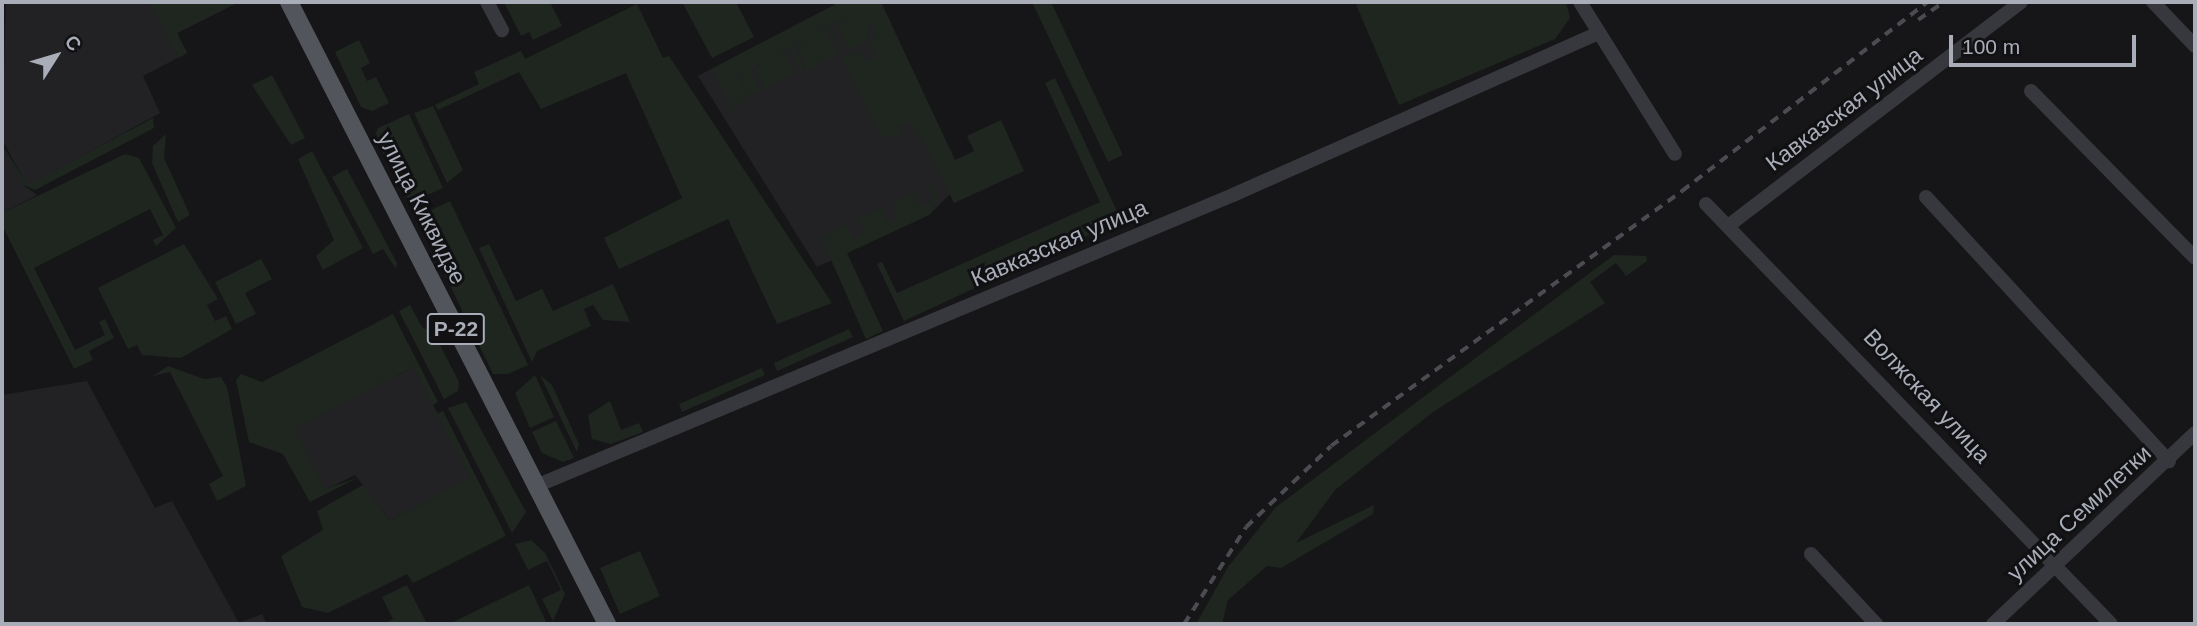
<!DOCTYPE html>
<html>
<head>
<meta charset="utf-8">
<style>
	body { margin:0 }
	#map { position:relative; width:2197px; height:626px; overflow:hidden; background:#161618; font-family:Arial,sans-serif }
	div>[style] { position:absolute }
	.built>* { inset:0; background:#222225 }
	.green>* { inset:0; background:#1e261f }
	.minor>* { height:14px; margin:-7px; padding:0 7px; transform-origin:7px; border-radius:7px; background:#37383d }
	.major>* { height:18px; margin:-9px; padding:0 9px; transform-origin:9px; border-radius:9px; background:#53555c }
	.rail>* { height:3.5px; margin-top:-1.75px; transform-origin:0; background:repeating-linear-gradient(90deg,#4a4c52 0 9px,transparent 0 16px) }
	span { translate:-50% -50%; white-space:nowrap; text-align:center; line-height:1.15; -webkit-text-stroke:6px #111113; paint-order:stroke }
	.shield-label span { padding:2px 5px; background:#111113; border:2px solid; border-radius:5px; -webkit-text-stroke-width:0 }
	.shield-label { font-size:21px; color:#a8adb8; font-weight:700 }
	.street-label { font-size:23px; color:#a8adb8 }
	.frame { position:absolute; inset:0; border:4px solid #a8adb8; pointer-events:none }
	.north { position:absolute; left:21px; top:21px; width:70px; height:70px; -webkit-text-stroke:5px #111113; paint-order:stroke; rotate:53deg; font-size:19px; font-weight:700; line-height:28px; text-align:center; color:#a8adb8 }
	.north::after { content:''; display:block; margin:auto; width:24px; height:32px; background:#a8adb8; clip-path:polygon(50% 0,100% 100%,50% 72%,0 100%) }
	.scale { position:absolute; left:1949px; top:35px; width:187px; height:32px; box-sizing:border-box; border:4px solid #a8adb8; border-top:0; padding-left:9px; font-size:21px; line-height:24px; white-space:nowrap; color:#a8adb8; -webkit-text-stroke:5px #111113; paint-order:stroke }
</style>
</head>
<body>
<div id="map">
	<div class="built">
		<div style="clip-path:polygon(6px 2px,239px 2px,177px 33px,187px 53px,143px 76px,160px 113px,27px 186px,2px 139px)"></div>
		<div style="clip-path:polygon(840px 2px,881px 2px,908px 62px,891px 73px,950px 194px,929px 215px,817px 267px,698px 76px)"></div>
		<div style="clip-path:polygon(2px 144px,22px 184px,37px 195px,2px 213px)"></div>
		<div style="clip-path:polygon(413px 367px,472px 478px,390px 521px,355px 475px,325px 490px,293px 429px)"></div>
		<div style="clip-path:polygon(87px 381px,155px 508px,172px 501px,239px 623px,262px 614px,267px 624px,2px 624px,2px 395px)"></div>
	</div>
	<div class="green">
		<div style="clip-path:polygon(150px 2px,239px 2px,177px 33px,187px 53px,179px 58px)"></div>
		<div style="clip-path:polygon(504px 2px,550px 2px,562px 26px,533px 40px,529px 32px,521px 36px)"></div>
		<div style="clip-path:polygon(682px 2px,736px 2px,754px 37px,712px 58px)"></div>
		<div style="clip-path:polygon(840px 2px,881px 2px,955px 160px,974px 151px,967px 136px,1001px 120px,1024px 171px,954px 203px,920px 133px,914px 136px,912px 121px,898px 127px,901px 135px,881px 137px,842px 58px,860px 50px,866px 61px,876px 57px,868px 38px,875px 35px,869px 21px,867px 42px,848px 50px,837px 25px,845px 18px,832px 23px,841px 54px,828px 26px,816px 30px,826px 30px,837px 55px,808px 69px,798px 47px,805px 40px,794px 45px,805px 70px,800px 72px,789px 47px,777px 52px,785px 53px,795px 74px,764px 88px,756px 69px,762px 63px,751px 68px,761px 90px,749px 95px,739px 74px,731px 77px,738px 77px,747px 96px,733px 111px,713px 68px)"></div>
		<div style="clip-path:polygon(1032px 2px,1051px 2px,1123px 155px,1108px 162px)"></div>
		<div style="clip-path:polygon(1355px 2px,1566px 2px,1570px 18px,1555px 39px,1399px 105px)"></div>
		<div style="clip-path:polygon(637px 4px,663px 58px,669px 56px,832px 303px,777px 324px,728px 219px,619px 269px,604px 238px,682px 198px,626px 73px,541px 109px,519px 72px,438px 110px,435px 105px,479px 84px,474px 72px,521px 51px,525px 59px)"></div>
		<div style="clip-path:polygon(359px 40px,370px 63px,361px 68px,367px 81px,376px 77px,389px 103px,372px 111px,361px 107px,335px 52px)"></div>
		<div style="clip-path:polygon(272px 75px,305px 138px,291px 145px,252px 85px)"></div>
		<div style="clip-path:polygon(1055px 78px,1121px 220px,904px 321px,877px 264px,882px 262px,897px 293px,1100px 202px,1045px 83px)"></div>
		<div style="clip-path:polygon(433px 106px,463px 170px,447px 183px,414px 113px)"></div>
		<div style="clip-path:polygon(409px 114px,443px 188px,414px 201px,405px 196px,374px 137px,378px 128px)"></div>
		<div style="clip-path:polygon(153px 118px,154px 128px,35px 190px,22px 184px,2px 144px,27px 185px)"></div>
		<div style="clip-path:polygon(166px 134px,164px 158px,190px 215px,178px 222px,152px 163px,153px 146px)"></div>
		<div style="clip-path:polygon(312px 151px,363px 248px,323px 270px,316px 256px,334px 240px,298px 159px)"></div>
		<div style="clip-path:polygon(125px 154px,139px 158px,176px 228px,156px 246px,153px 240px,163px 235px,150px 209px,34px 268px,75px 350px,105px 335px,99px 322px,105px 319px,114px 338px,89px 351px,93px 360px,74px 369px,2px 225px,2px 213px)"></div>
		<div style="clip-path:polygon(347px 169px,397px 263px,396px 269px,383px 249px,373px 254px,332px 177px)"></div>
		<div style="clip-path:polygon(931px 185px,938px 200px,929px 215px,847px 253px,883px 331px,866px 339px,821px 237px,846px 224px,853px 239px,865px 234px,858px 219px,881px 208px,887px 223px,898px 218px,892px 203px,914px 193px,920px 206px,933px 200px,927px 187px)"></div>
		<div style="clip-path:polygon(450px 201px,528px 365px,508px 374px,493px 374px,421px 226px,423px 214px)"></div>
		<div style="clip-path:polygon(184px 244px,218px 299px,207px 305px,215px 321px,226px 316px,232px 329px,181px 358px,142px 355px,137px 345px,128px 349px,98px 288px)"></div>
		<div style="clip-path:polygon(489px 244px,516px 301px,542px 289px,553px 311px,613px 284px,630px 322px,603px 320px,593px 305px,584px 309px,591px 326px,537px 351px,532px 362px,479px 248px)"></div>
		<div style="clip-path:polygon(1614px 255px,1646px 256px,1647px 261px,1626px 276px,1616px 263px,1590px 282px,1605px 303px,1433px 412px,1335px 490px,1296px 543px,1374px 505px,1373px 514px,1281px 568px,1267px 566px,1228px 600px,1222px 624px,1196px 624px,1228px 567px,1276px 507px)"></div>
		<div style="clip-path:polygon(261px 259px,272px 279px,245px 293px,256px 314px,236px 324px,215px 282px)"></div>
		<div style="clip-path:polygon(410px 305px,422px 327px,434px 333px,459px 382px,458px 391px,444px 399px,399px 311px)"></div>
		<div style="clip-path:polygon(393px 314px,438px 402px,433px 405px,413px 367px,294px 429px,325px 489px,357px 478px,310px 502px,283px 454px,249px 442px,236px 380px,241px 374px,262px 382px)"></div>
		<div style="clip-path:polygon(849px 329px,853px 337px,777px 371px,774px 363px)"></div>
		<div style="clip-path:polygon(168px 366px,204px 379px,221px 377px,227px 387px,246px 486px,217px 501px,209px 484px,223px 476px,170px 372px,153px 376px)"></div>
		<div style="clip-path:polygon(762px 368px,765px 375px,682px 412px,679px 404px)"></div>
		<div style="clip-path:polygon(535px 375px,554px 417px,530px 428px,515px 393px)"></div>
		<div style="clip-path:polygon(540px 375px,552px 385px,579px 444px,577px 452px)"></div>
		<div style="clip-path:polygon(610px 401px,621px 430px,639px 423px,643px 432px,611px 444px,592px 439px,588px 415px)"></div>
		<div style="clip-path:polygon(466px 402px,526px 512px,512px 533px,448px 408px)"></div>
		<div style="clip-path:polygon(443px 411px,506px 536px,413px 583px,407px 574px,328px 613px,302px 607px,281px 556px,323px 530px,317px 511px,363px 485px,390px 521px,471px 478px,437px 414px)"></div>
		<div style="clip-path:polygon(556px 421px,574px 458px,563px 462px,542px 453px,532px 432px)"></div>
		<div style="clip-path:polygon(531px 540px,545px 553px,565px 594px,553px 621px,542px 599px,561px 590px,547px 561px,528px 570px,515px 544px)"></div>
		<div style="clip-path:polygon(640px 551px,660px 596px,620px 614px,600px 568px)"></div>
		<div style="clip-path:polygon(407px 585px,427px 624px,384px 624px,393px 619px,382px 597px)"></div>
		<div style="clip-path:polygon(529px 585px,547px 624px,449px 624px)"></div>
	</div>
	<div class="minor">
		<div style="left:487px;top:2px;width:32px;rotate:62deg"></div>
		<div style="left:1580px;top:2px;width:179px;rotate:58deg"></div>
		<div style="left:2153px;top:2px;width:61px;rotate:46.3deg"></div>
		<div style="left:2031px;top:91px;width:234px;rotate:45.5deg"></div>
		<div style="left:1926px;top:197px;width:359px;rotate:47.4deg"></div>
		<div style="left:1706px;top:204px;width:583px;rotate:46.04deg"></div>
		<div style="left:1728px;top:226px;width:369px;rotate:-37.4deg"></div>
		<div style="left:536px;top:486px;width:755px;rotate:-22.66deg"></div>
		<div style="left:1233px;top:195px;width:397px;rotate:-23.9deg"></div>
		<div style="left:1811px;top:554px;width:96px;rotate:47.1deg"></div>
		<div style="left:1993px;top:624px;width:278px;rotate:-43.4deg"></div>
	</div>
	<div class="major">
		<div style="left:289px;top:2px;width:699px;rotate:62.92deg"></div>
	</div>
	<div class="rail">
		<div style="left:1918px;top:20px;width:32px;rotate:-35deg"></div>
		<div style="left:1184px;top:624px;width:115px;rotate:-57.4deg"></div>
		<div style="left:1246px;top:527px;width:117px;rotate:-43.6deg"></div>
		<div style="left:1331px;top:446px;width:434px;rotate:-36deg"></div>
		<div style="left:1682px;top:191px;width:309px;rotate:-37.6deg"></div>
	</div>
	<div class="shield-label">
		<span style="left:456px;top:329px">Р-22</span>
	</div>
	<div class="street-label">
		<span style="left:1844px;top:109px;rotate:-37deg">Кавказская улица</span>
		<span style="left:422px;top:208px;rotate:63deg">улица Киквидзе</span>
		<span style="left:1059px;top:243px;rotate:-23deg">Кавказская улица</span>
		<span style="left:1927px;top:396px;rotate:47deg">Волжская улица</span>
		<span style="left:2079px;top:513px;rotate:-43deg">улица Семилетки</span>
	</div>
	<div class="frame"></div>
	<div class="north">С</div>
	<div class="scale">100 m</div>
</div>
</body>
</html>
